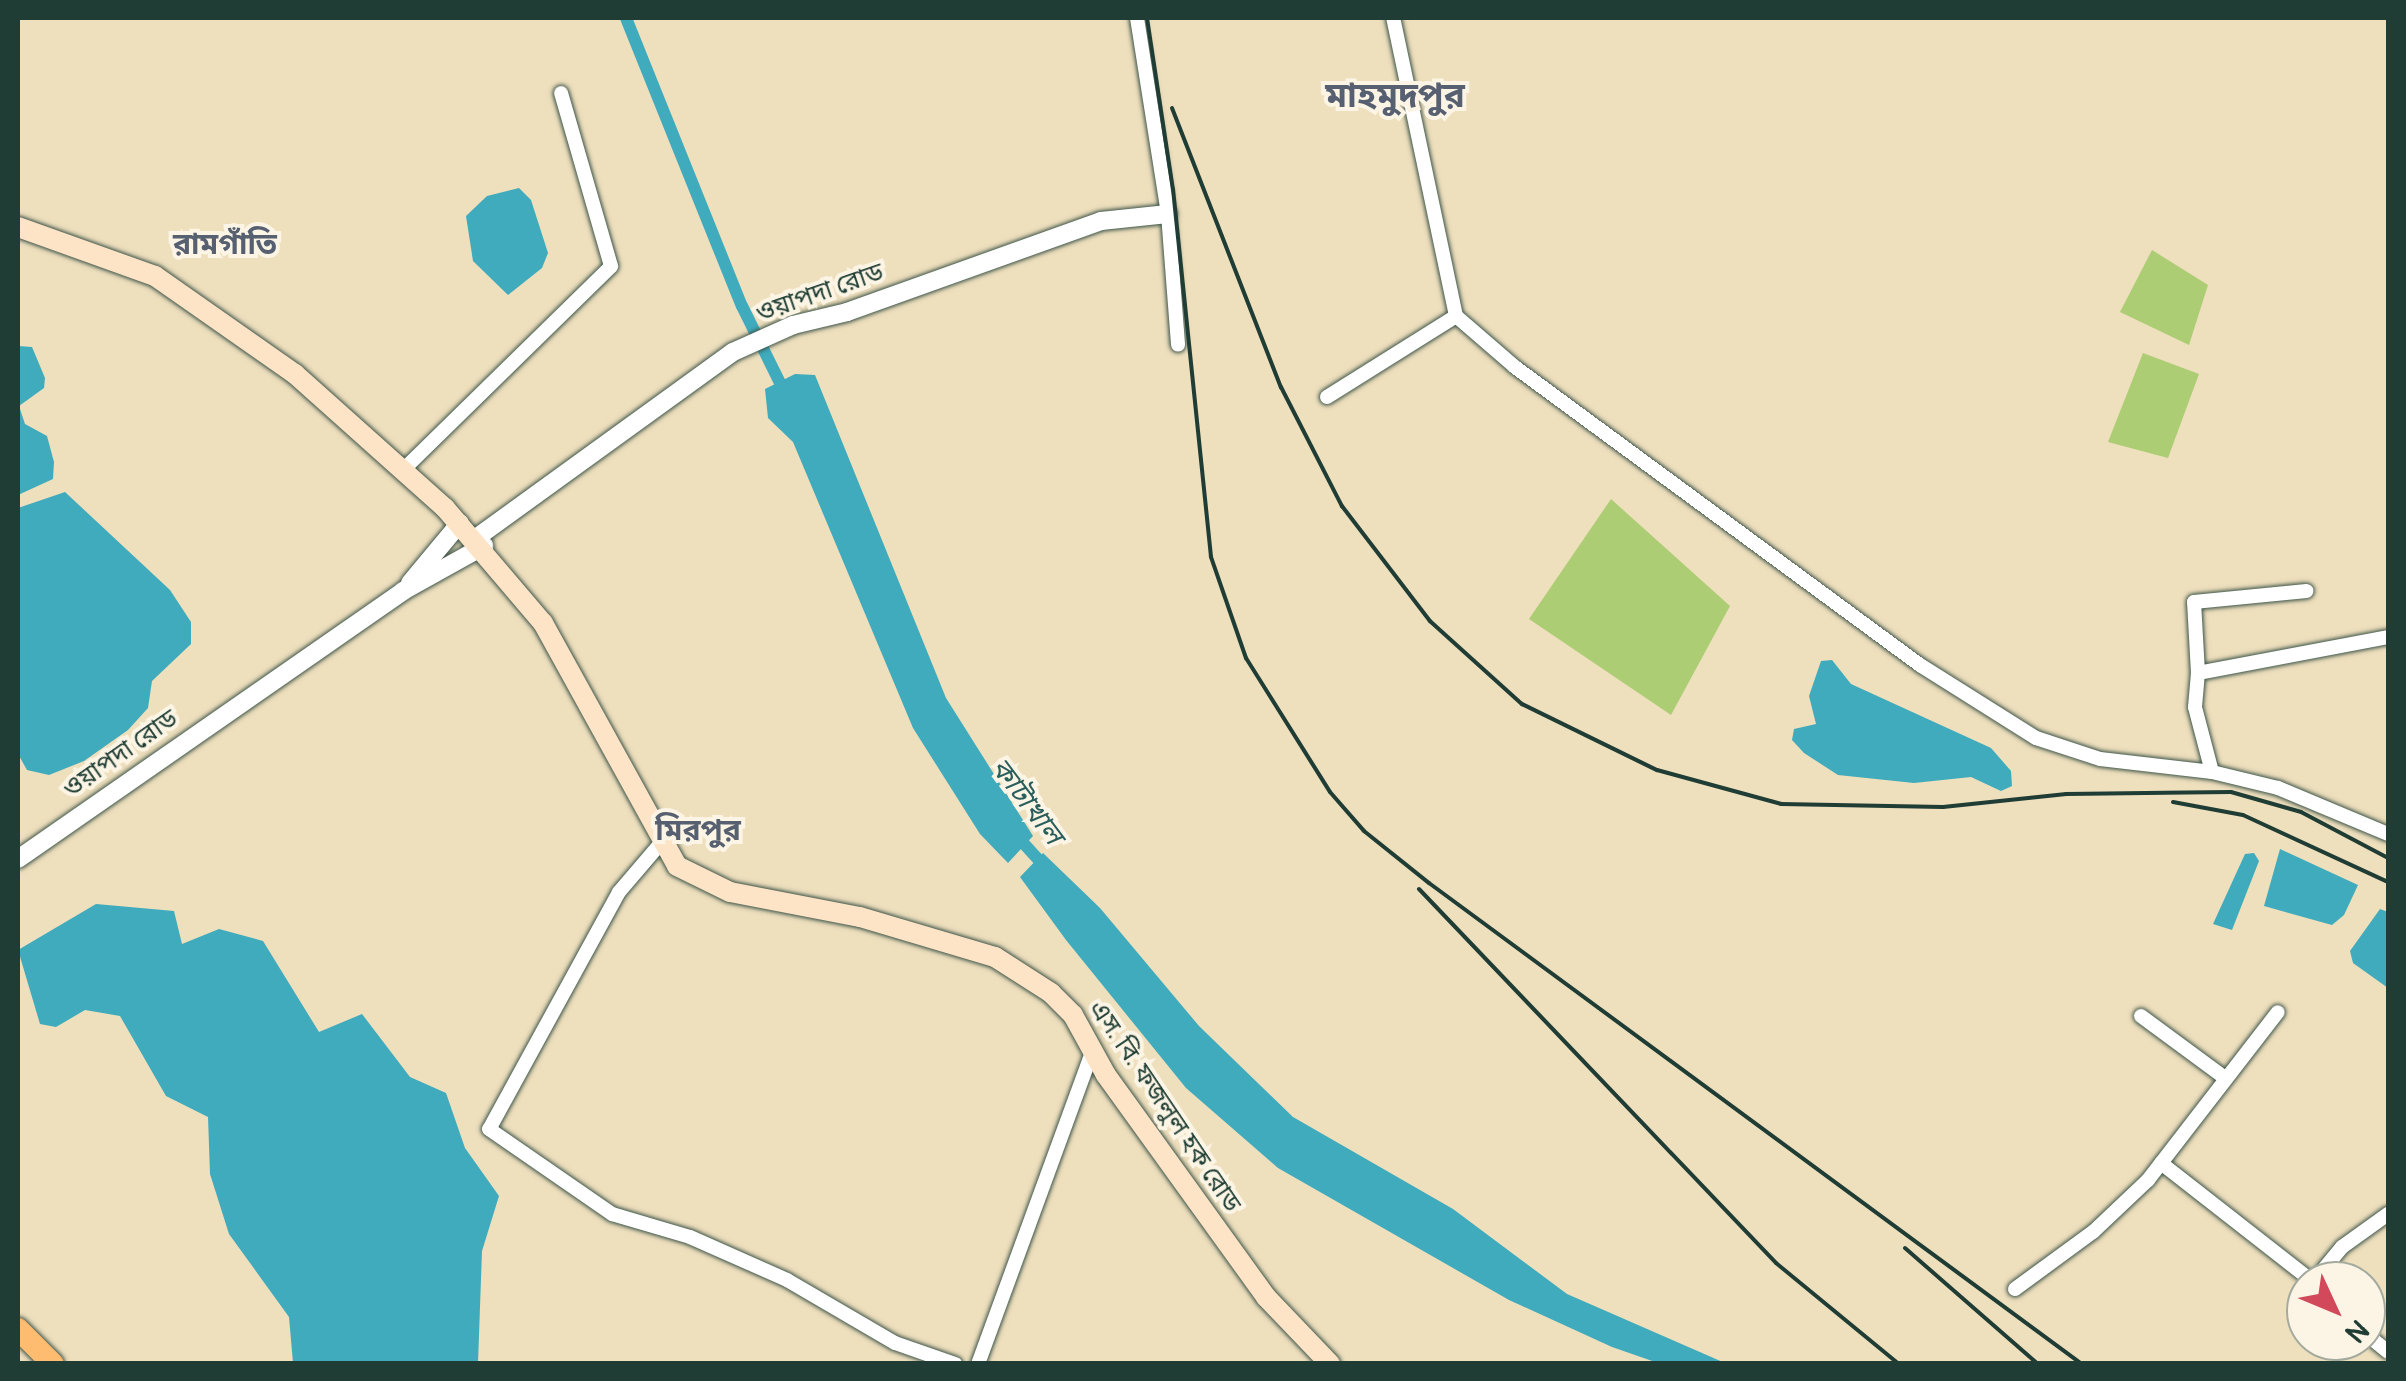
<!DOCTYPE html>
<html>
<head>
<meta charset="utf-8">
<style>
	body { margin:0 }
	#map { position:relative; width:2406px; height:1381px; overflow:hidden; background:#eedfbd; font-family:Pangolin,"Noto Sans Bengali",sans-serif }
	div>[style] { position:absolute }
	.green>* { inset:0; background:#adcd75 }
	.water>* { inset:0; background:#3fabbd }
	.canal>* { height:12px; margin:-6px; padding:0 6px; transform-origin:6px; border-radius:6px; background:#3fabbd }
	.roads { filter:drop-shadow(0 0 2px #3e5549) drop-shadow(0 0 2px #3e5549) }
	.minor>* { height:14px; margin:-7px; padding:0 7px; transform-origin:7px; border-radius:7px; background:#fff }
	.tertiary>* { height:18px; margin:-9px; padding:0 9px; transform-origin:9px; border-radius:9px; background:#fff }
	.secondary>* { height:20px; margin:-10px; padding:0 10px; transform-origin:10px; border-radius:10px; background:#fee4c6 }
	.primary>* { height:22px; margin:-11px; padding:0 11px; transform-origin:11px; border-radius:11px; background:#fdbc70 }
	.rail>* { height:4px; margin:-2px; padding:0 2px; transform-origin:2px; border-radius:2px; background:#1f3d34 }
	span { translate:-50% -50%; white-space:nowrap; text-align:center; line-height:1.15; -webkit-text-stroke:8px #fcf5e5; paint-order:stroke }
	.street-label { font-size:25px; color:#1f3d34 }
	.water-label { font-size:28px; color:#295e5d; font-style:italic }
	.quarter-label { font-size:30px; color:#576071; font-weight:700 }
	.district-label { font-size:35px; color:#576071; font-weight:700 }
	.frame { position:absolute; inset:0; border:20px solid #1f3d34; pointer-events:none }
	.north { position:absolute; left:2286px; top:1261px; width:100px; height:100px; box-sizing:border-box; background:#fcf5e5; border:2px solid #a4ab9e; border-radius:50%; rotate:134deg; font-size:28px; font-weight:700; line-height:40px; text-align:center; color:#1f3d34 }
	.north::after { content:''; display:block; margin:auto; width:35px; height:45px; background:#d1495b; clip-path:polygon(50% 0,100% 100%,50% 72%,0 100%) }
</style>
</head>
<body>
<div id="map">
	<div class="green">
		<div style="clip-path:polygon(2152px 250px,2208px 285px,2189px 345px,2120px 312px)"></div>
		<div style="clip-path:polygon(2143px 353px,2199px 374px,2168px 458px,2108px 442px)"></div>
		<div style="clip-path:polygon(1611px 499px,1730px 606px,1671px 715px,1529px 619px)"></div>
	</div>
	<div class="water">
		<div style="clip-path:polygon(519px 188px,531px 200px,548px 253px,542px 268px,508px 295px,473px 261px,466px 216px,487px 196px)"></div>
		<div style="clip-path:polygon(18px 346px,32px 347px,45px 378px,44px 388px,19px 406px,25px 424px,47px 436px,54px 462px,53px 479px,18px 495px)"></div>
		<div style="clip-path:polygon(795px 374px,815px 375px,946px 698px,1033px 836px,1008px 863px,980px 834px,913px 728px,793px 442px,768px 418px,765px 389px)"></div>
		<div style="clip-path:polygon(65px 492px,170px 590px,191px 622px,191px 644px,152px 681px,148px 708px,128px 730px,84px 761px,49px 775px,27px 770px,18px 754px,18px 508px)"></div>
		<div style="clip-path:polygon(1832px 660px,1851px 684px,1991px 748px,2011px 771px,2012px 786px,2001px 791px,1971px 777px,1914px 783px,1838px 775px,1804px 753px,1792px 740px,1794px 729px,1816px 724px,1809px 696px,1821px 661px)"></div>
		<div style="clip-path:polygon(2280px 849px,2358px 885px,2344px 915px,2332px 925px,2264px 906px)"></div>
		<div style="clip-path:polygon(1043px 853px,1100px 908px,1199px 1026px,1293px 1117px,1453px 1209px,1567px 1294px,1725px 1363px,1658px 1363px,1612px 1347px,1509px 1300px,1278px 1168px,1186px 1088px,1066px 940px,1020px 877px)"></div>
		<div style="clip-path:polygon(2254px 853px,2259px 861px,2232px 930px,2213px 924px,2245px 854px)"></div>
		<div style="clip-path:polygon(96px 904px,174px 911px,182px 944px,219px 929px,263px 941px,319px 1032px,362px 1014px,410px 1077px,446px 1093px,465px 1148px,499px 1196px,482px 1251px,478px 1363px,293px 1363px,289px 1317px,229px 1234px,210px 1174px,208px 1117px,166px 1096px,120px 1016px,85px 1010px,56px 1027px,40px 1024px,18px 950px)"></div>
		<div style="clip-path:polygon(2380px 909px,2388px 912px,2388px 988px,2353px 963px,2350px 951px)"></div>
	</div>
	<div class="canal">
		<div style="left:626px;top:18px;width:310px;rotate:68.1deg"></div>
		<div style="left:742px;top:306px;width:97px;rotate:63.7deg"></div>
		<div style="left:1016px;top:835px;width:45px;rotate:47.7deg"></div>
	</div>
	<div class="roads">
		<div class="minor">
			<div style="left:1137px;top:18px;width:198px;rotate:81deg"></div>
			<div style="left:1168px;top:214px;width:131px;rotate:85.6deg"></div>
			<div style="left:1456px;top:316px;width:78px;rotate:40.8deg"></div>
			<div style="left:1515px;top:367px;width:503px;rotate:36.35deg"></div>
			<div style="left:1920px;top:665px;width:137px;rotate:32.2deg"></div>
			<div style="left:2036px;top:738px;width:67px;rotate:18.2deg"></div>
			<div style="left:2100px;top:759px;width:113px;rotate:6.6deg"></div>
			<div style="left:2212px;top:772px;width:68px;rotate:13.6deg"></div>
			<div style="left:2278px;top:788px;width:119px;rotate:22.7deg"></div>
			<div style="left:1327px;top:397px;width:152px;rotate:-32.1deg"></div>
			<div style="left:1456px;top:316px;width:305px;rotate:-101.9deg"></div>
			<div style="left:403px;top:470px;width:291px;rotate:-44.4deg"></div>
			<div style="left:611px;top:266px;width:180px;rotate:-106.1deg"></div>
			<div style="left:2198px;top:673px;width:71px;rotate:-93.2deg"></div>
			<div style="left:2194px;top:602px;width:113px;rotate:-5.6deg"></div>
			<div style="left:2212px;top:772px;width:67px;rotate:-104.7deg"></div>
			<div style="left:2195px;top:707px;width:34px;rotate:-85deg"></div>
			<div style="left:2198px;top:673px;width:193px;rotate:-10.7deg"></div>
			<div style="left:660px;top:844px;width:63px;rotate:130.5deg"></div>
			<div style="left:619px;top:892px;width:270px;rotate:118.7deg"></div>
			<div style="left:489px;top:1129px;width:150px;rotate:34.6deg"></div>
			<div style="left:612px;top:1214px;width:81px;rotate:16.4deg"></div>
			<div style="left:690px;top:1237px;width:106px;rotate:23.9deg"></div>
			<div style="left:787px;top:1280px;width:125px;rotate:30.3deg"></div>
			<div style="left:895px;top:1343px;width:64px;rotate:19.3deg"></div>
			<div style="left:2141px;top:1016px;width:104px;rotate:36.4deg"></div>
			<div style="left:2161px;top:1163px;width:192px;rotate:38deg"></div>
			<div style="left:2314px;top:1281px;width:44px;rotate:-50.5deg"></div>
			<div style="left:2342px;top:1247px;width:57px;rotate:-35.7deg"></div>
			<div style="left:2015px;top:1289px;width:97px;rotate:-36.2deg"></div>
			<div style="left:2093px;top:1232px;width:76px;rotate:-43.4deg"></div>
			<div style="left:2148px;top:1180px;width:212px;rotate:-52.3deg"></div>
			<div style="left:2366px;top:1334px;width:28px;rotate:39deg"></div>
			<div style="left:978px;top:1364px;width:332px;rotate:-69.9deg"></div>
		</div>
		<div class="tertiary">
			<div style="left:476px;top:538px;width:317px;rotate:-35.9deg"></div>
			<div style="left:733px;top:352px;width:66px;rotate:-24.2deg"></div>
			<div style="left:793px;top:325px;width:56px;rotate:-13.5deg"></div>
			<div style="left:847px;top:312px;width:270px;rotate:-19.7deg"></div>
			<div style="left:1101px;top:221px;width:67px;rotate:-6deg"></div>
			<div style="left:410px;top:583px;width:78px;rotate:-50.2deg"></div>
			<div style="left:18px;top:859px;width:469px;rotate:-34.8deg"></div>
			<div style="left:403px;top:591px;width:93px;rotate:-29.1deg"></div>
		</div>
		<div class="secondary">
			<div style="left:18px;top:227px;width:145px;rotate:19.7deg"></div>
			<div style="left:155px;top:276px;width:171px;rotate:35deg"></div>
			<div style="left:295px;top:374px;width:201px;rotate:41.8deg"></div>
			<div style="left:445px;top:508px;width:151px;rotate:49.6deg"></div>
			<div style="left:543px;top:623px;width:277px;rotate:61.1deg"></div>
			<div style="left:677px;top:866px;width:59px;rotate:26.1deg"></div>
			<div style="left:730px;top:892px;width:132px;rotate:10.9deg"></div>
			<div style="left:860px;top:917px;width:141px;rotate:16.5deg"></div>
			<div style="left:995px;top:957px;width:67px;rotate:32.7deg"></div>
			<div style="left:1051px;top:993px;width:31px;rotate:45deg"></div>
			<div style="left:1073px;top:1015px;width:68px;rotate:61.2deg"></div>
			<div style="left:1106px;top:1075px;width:274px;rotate:54.2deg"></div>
			<div style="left:1266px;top:1297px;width:93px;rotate:46.3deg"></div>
		</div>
		<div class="primary">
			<div style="left:18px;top:1329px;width:49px;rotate:45deg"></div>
		</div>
	</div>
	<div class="rail">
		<div style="left:1147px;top:18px;width:173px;rotate:81.4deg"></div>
		<div style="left:1173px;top:189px;width:370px;rotate:84.1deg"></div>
		<div style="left:1211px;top:557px;width:107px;rotate:70.9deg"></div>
		<div style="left:1246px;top:658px;width:158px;rotate:57.9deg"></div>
		<div style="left:1330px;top:792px;width:52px;rotate:48.9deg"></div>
		<div style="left:1364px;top:831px;width:83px;rotate:38.7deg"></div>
		<div style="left:1429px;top:883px;width:811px;rotate:36.38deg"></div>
		<div style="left:1172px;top:108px;width:300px;rotate:68.7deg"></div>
		<div style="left:1281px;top:387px;width:134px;rotate:62.9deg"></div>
		<div style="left:1342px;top:506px;width:145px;rotate:52.6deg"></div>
		<div style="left:1430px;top:621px;width:124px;rotate:42.1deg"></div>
		<div style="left:1522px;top:704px;width:150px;rotate:26.1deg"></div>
		<div style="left:1657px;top:770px;width:129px;rotate:15.3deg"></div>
		<div style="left:1781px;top:804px;width:162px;rotate:1.1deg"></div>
		<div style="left:1943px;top:807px;width:124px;rotate:-6deg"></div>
		<div style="left:2066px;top:794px;width:165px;rotate:-0.7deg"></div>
		<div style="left:2231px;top:792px;width:73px;rotate:15.9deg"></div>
		<div style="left:2301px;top:812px;width:98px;rotate:27.9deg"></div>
		<div style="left:2173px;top:802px;width:71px;rotate:10.5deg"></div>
		<div style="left:2243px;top:815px;width:160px;rotate:24.8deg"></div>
		<div style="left:1419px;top:889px;width:517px;rotate:46.33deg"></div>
		<div style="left:1776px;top:1263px;width:159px;rotate:39.4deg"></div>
		<div style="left:1905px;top:1248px;width:176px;rotate:41.1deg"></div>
	</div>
	<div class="street-label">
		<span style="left:820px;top:294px;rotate:-19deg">ওয়াপদা রোড</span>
		<span style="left:121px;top:755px;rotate:-35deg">ওয়াপদা রোড</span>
		<span style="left:1164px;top:1107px;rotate:56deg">এস. বি. ফজলুল হক রোড</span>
	</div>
	<div class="water-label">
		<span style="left:1026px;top:802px;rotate:53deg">কাটাখাল</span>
	</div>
	<div class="quarter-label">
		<span style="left:225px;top:245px">রামগাঁতি</span>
		<span style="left:698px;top:831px">মিরপুর</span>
	</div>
	<div class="district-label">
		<span style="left:1395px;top:96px">মাহমুদপুর</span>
	</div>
	<div class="frame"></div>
	<div class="north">N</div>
</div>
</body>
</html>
